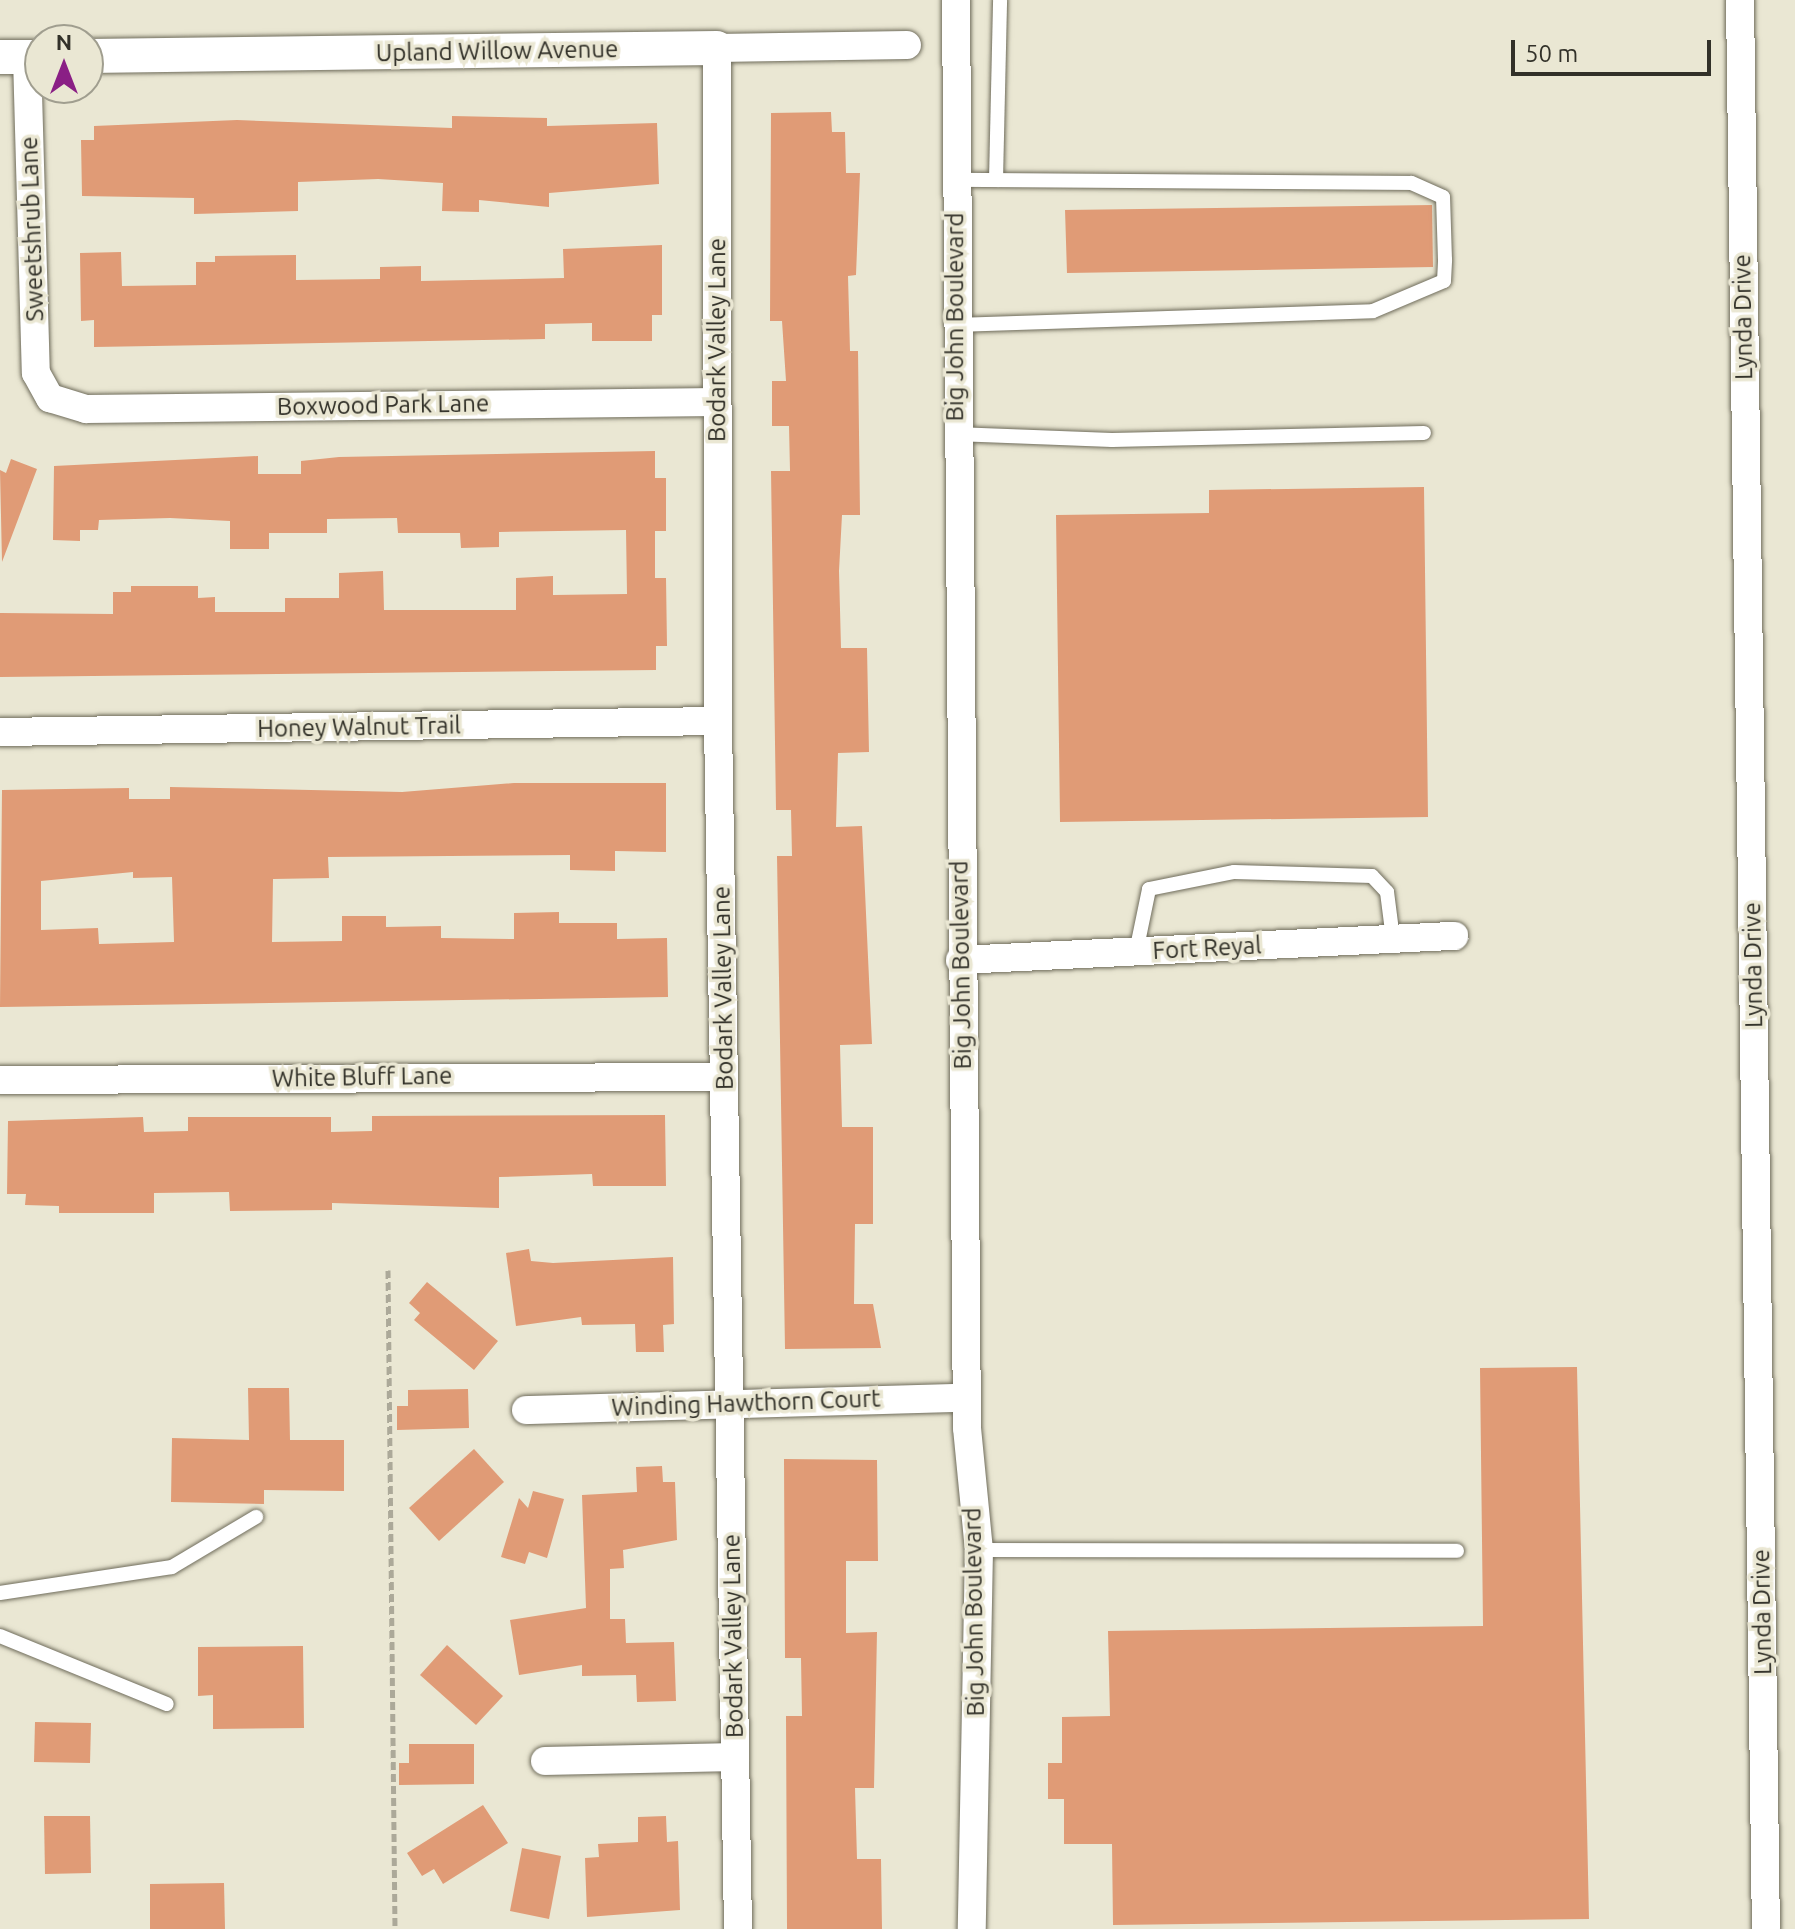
<!DOCTYPE html>
<html>
<head>
<meta charset="utf-8">
<style>
	body { margin:0 }
	#map { position:relative; width:1795px; height:1929px; overflow:hidden; background:#eae7d3; font-family:Ubuntu,sans-serif }
	div>[style] { position:absolute }
	.building>* { inset:0; background:#e09b76 }
	.path>* { height:5px; margin-top:-2.5px; transform-origin:0; background:repeating-linear-gradient(90deg,#aca999 0 8px,transparent 0 12px) }
	.roads { filter:drop-shadow(0 0 2px #6f6c5b) drop-shadow(0 0 2px #6f6c5b) }
	.service>* { height:14px; margin:-7px; padding:0 7px; transform-origin:7px; border-radius:7px; background:#fff }
	.minor>* { height:28px; margin:-14px; padding:0 14px; transform-origin:14px; border-radius:14px; background:#fff }
	.tertiary>* { height:34px; margin:-17px; padding:0 17px; transform-origin:17px; border-radius:17px; background:#fff }
	span { translate:-50% -50%; white-space:nowrap; text-align:center; line-height:1.15; -webkit-text-stroke:7px #eae7d3; paint-order:stroke }
	.street-label { font-size:24px; color:#323129 }
	.north { position:absolute; left:24px; top:24px; width:80px; height:80px; box-sizing:border-box; background:#eae7d3; border:2px solid #a09e8f; border-radius:50%; rotate:0deg; font-size:22px; font-weight:700; line-height:32px; text-align:center; color:#323129 }
	.north::after { content:''; display:block; margin:auto; width:28px; height:36px; background:#8a1f85; clip-path:polygon(50% 0,100% 100%,50% 72%,0 100%) }
	.scale { position:absolute; left:1511px; top:40px; width:200px; height:36px; box-sizing:border-box; border:4px solid #323129; border-top:0; padding-left:10px; font-size:24px; line-height:28px; white-space:nowrap; color:#323129; -webkit-text-stroke:6px #eae7d3; paint-order:stroke }
</style>
</head>
<body>
<div id="map">
	<div class="building">
		<div style="clip-path:polygon(831px 112px,832px 132px,845px 132px,846px 173px,860px 173px,856px 275px,848px 276px,850px 351px,858px 351px,860px 515px,842px 515px,839px 571px,841px 648px,867px 648px,869px 752px,838px 753px,836px 827px,862px 826px,872px 1044px,840px 1045px,842px 1127px,873px 1127px,873px 1224px,855px 1224px,854px 1304px,873px 1304px,881px 1348px,785px 1349px,777px 856px,792px 856px,791px 810px,776px 810px,771px 471px,790px 471px,789px 426px,772px 426px,772px 381px,786px 381px,782px 321px,770px 321px,771px 113px)"></div>
		<div style="clip-path:polygon(452px 116px,547px 118px,547px 126px,657px 123px,659px 184px,549px 193px,549px 207px,479px 200px,479px 212px,442px 211px,443px 183px,378px 179px,298px 182px,298px 211px,194px 214px,194px 198px,82px 196px,81px 140px,94px 140px,94px 126px,237px 120px,452px 128px)"></div>
		<div style="clip-path:polygon(1432px 205px,1433px 267px,1067px 273px,1065px 210px)"></div>
		<div style="clip-path:polygon(662px 245px,662px 315px,652px 315px,652px 341px,592px 341px,592px 323px,545px 324px,545px 339px,94px 347px,94px 320px,81px 321px,80px 253px,121px 252px,122px 286px,196px 285px,196px 262px,215px 262px,215px 256px,296px 255px,296px 280px,380px 279px,380px 267px,421px 266px,421px 281px,564px 278px,563px 249px)"></div>
		<div style="clip-path:polygon(655px 451px,655px 478px,666px 478px,666px 531px,655px 531px,655px 578px,666px 578px,667px 646px,656px 646px,656px 670px,0 677px,0 613px,113px 614px,113px 592px,131px 592px,131px 586px,198px 586px,198px 598px,215px 597px,215px 612px,285px 612px,285px 598px,339px 598px,339px 573px,383px 571px,384px 610px,516px 610px,516px 578px,553px 576px,553px 595px,627px 594px,626px 530px,499px 532px,499px 547px,461px 548px,460px 533px,398px 533px,397px 518px,327px 519px,327px 533px,269px 533px,269px 549px,230px 549px,230px 521px,170px 518px,99px 520px,98px 530px,80px 530px,80px 541px,53px 540px,54px 466px,258px 456px,258px 474px,301px 474px,301px 461px,339px 457px)"></div>
		<div style="clip-path:polygon(11px 459px,37px 469px,2px 562px,0 470px,6px 473px)"></div>
		<div style="clip-path:polygon(1424px 487px,1428px 817px,1060px 822px,1056px 515px,1209px 513px,1209px 490px)"></div>
		<div style="clip-path:polygon(evenodd,514px 783px,666px 783px,666px 852px,615px 851px,615px 871px,570px 870px,570px 855px,328px 857px,329px 878px,273px 879px,272px 942px,342px 941px,342px 916px,386px 916px,386px 927px,441px 926px,441px 938px,514px 939px,514px 913px,559px 912px,559px 923px,617px 923px,617px 939px,667px 938px,668px 997px,0 1007px,2px 790px,129px 788px,129px 799px,170px 799px,170px 787px,402px 792px,514px 783px,133px 872px,133px 878px,172px 877px,174px 942px,99px 944px,98px 928px,41px 930px,41px 881px,133px 872px)"></div>
		<div style="clip-path:polygon(665px 1115px,666px 1186px,593px 1186px,592px 1174px,499px 1177px,499px 1208px,332px 1203px,332px 1210px,230px 1211px,229px 1192px,154px 1193px,154px 1213px,59px 1213px,59px 1206px,25px 1205px,26px 1194px,7px 1194px,8px 1121px,143px 1117px,144px 1132px,188px 1131px,188px 1117px,331px 1117px,331px 1132px,372px 1131px,372px 1116px)"></div>
		<div style="clip-path:polygon(529px 1249px,531px 1261px,553px 1263px,673px 1257px,674px 1324px,663px 1325px,664px 1352px,636px 1352px,635px 1324px,582px 1325px,581px 1317px,516px 1326px,506px 1253px)"></div>
		<div style="clip-path:polygon(427px 1282px,498px 1341px,474px 1370px,414px 1320px,420px 1313px,409px 1303px)"></div>
		<div style="clip-path:polygon(1577px 1367px,1589px 1919px,1113px 1925px,1112px 1844px,1064px 1844px,1064px 1799px,1048px 1799px,1048px 1763px,1062px 1763px,1062px 1717px,1110px 1716px,1108px 1631px,1483px 1626px,1480px 1368px)"></div>
		<div style="clip-path:polygon(248px 1388px,289px 1388px,290px 1440px,344px 1440px,344px 1491px,264px 1490px,264px 1504px,171px 1502px,172px 1438px,249px 1440px)"></div>
		<div style="clip-path:polygon(468px 1389px,469px 1428px,397px 1430px,397px 1406px,408px 1406px,408px 1390px)"></div>
		<div style="clip-path:polygon(474px 1449px,504px 1482px,439px 1541px,409px 1508px)"></div>
		<div style="clip-path:polygon(784px 1459px,877px 1460px,878px 1561px,846px 1561px,846px 1633px,877px 1632px,874px 1788px,855px 1788px,857px 1859px,881px 1859px,882px 1929px,787px 1929px,786px 1716px,802px 1716px,801px 1658px,785px 1658px)"></div>
		<div style="clip-path:polygon(662px 1466px,663px 1482px,675px 1482px,677px 1540px,623px 1550px,624px 1568px,610px 1569px,610px 1619px,625px 1619px,626px 1643px,674px 1642px,676px 1701px,637px 1702px,636px 1675px,582px 1676px,582px 1665px,519px 1675px,510px 1620px,586px 1608px,582px 1495px,637px 1492px,636px 1467px)"></div>
		<div style="clip-path:polygon(533px 1491px,564px 1499px,547px 1558px,529px 1552px,525px 1564px,501px 1557px,519px 1498px,528px 1508px)"></div>
		<div style="clip-path:polygon(447px 1645px,503px 1696px,476px 1725px,420px 1675px)"></div>
		<div style="clip-path:polygon(303px 1646px,304px 1728px,213px 1729px,213px 1695px,198px 1696px,198px 1647px)"></div>
		<div style="clip-path:polygon(35px 1722px,91px 1723px,90px 1763px,34px 1762px)"></div>
		<div style="clip-path:polygon(409px 1744px,474px 1744px,474px 1784px,399px 1785px,399px 1763px,409px 1763px)"></div>
		<div style="clip-path:polygon(483px 1805px,508px 1843px,443px 1884px,434px 1869px,422px 1876px,407px 1853px)"></div>
		<div style="clip-path:polygon(44px 1816px,90px 1816px,91px 1873px,45px 1874px)"></div>
		<div style="clip-path:polygon(666px 1816px,667px 1842px,678px 1841px,680px 1910px,587px 1917px,585px 1858px,599px 1857px,598px 1844px,638px 1842px,638px 1817px)"></div>
		<div style="clip-path:polygon(522px 1848px,561px 1856px,549px 1919px,510px 1911px)"></div>
		<div style="clip-path:polygon(224px 1883px,225px 1929px,150px 1929px,150px 1884px)"></div>
	</div>
	<div class="path">
		<div style="left:388px;top:1270px;width:659px;rotate:89.39deg"></div>
	</div>
	<div class="roads">
		<div class="service">
			<div style="left:996px;top:180px;width:180px;rotate:-88.7deg"></div>
			<div style="left:955px;top:325px;width:418px;rotate:-1.9deg"></div>
			<div style="left:1373px;top:311px;width:77px;rotate:-22.9deg"></div>
			<div style="left:1444px;top:281px;width:21px;rotate:-87deg"></div>
			<div style="left:1445px;top:260px;width:63px;rotate:-91.8deg"></div>
			<div style="left:1443px;top:197px;width:35px;rotate:-156deg"></div>
			<div style="left:1411px;top:183px;width:455px;rotate:-179.6deg"></div>
			<div style="left:955px;top:434px;width:157px;rotate:2.2deg"></div>
			<div style="left:1112px;top:440px;width:312px;rotate:-1.3deg"></div>
			<div style="left:1136px;top:952px;width:64px;rotate:-78.3deg"></div>
			<div style="left:1149px;top:889px;width:87px;rotate:-11.3deg"></div>
			<div style="left:1234px;top:872px;width:138px;rotate:1.7deg"></div>
			<div style="left:1372px;top:876px;width:22px;rotate:47deg"></div>
			<div style="left:1387px;top:892px;width:47px;rotate:82.7deg"></div>
			<div style="left:979px;top:1550px;width:478px;rotate:0.1deg"></div>
			<div style="left:0;top:1593px;width:174px;rotate:-8.6deg"></div>
			<div style="left:172px;top:1567px;width:98px;rotate:-30.8deg"></div>
			<div style="left:0;top:1636px;width:180px;rotate:22.2deg"></div>
		</div>
		<div class="minor">
			<div style="left:956px;top:0;width:1428px;rotate:89.56deg"></div>
			<div style="left:967px;top:1428px;width:123px;rotate:84.4deg"></div>
			<div style="left:979px;top:1550px;width:379px;rotate:91.1deg"></div>
			<div style="left:1740px;top:0;width:1929px;rotate:89.23deg"></div>
			<div style="left:27px;top:57px;width:316px;rotate:88.4deg"></div>
			<div style="left:36px;top:373px;width:29px;rotate:61deg"></div>
			<div style="left:50px;top:398px;width:38px;rotate:17deg"></div>
			<div style="left:86px;top:409px;width:631px;rotate:-0.64deg"></div>
			<div style="left:0;top:732px;width:718px;rotate:-0.88deg"></div>
			<div style="left:960px;top:960px;width:495px;rotate:-2.8deg"></div>
			<div style="left:0;top:1080px;width:724px;rotate:-0.24deg"></div>
			<div style="left:526px;top:1410px;width:440px;rotate:-1.6deg"></div>
			<div style="left:545px;top:1761px;width:190px;rotate:-1.2deg"></div>
			<div style="left:738px;top:1929px;width:1208px;rotate:-90.95deg"></div>
			<div style="left:718px;top:721px;width:673px;rotate:-90.09deg"></div>
			<div style="left:717px;top:48px;width:190px;rotate:-0.9deg"></div>
		</div>
		<div class="tertiary">
			<div style="left:88px;top:56px;width:629px;rotate:-0.73deg"></div>
			<div style="left:0;top:57px;width:40px"></div>
		</div>
	</div>
	<div class="street-label">
		<span style="left:497px;top:51px;rotate:-1deg">Upland Willow Avenue</span>
		<span style="left:32px;top:229px;rotate:-92deg">Sweetshrub Lane</span>
		<span style="left:955px;top:317px;rotate:-90deg">Big John Boulevard</span>
		<span style="left:1743px;top:317px;rotate:-91deg">Lynda Drive</span>
		<span style="left:717px;top:340px;rotate:-90deg">Bodark Valley Lane</span>
		<span style="left:383px;top:405px;rotate:-1deg">Boxwood Park Lane</span>
		<span style="left:359px;top:727px;rotate:-1deg">Honey Walnut Trail</span>
		<span style="left:1207px;top:948px;rotate:-3deg">Fort Reyal</span>
		<span style="left:961px;top:965px;rotate:-91deg">Big John Boulevard</span>
		<span style="left:1753px;top:965px;rotate:-91deg">Lynda Drive</span>
		<span style="left:723px;top:988px;rotate:-91deg">Bodark Valley Lane</span>
		<span style="left:362px;top:1077px;rotate:-1deg">White Bluff Lane</span>
		<span style="left:746px;top:1403px;rotate:-2deg">Winding Hawthorn Court</span>
		<span style="left:974px;top:1612px;rotate:-91deg">Big John Boulevard</span>
		<span style="left:1762px;top:1612px;rotate:-91deg">Lynda Drive</span>
		<span style="left:733px;top:1636px;rotate:-91deg">Bodark Valley Lane</span>
	</div>
	<div class="north">N</div>
	<div class="scale">50 m</div>
</div>
</body>
</html>
